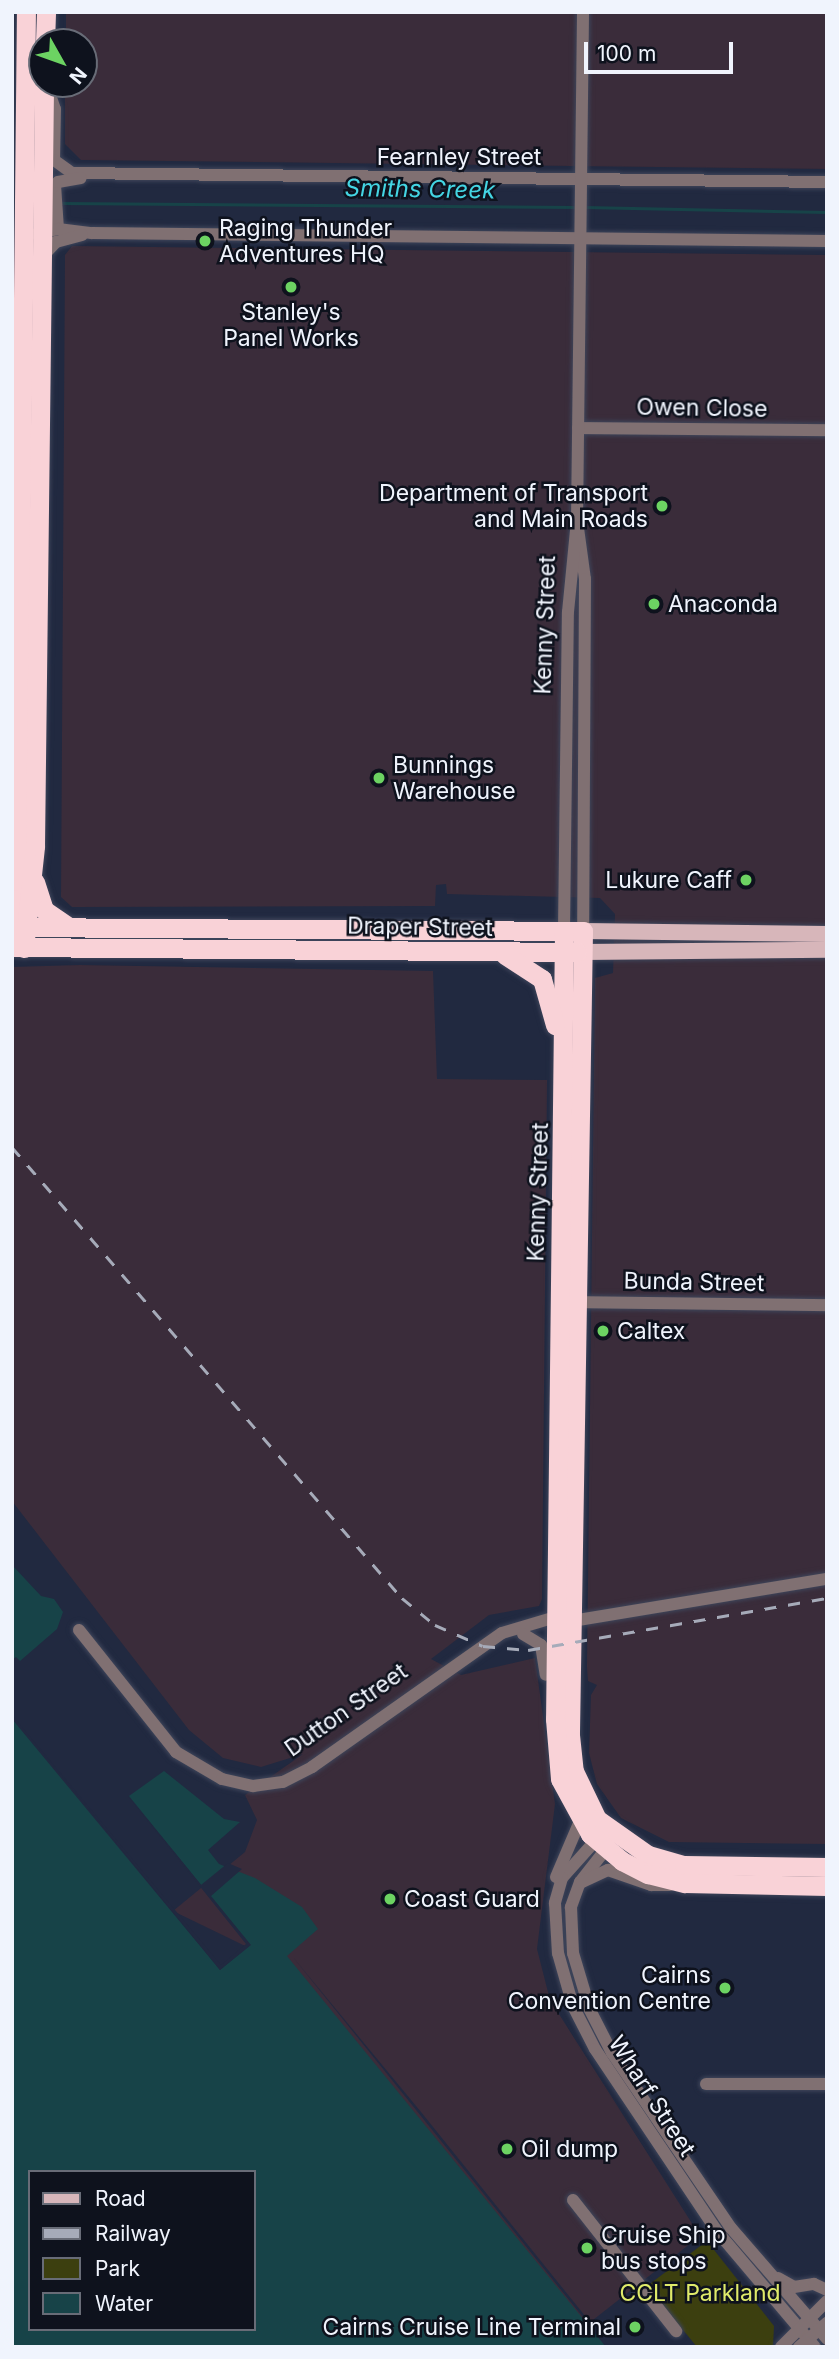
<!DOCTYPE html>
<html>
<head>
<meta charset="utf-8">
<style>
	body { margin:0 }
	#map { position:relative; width:839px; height:2359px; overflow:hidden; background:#212940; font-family:Inter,sans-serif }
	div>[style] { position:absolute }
	.industrial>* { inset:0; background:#3a2c3a }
	.green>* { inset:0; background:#3c3f0f }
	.water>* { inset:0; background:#174348 }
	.pier>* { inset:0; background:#212940 }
	.stream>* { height:2.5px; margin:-1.25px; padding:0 1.25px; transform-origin:1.25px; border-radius:1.25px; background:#174348 }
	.roads { filter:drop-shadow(0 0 2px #3e455a) drop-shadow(0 0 2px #3e455a) }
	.minor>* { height:12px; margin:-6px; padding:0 6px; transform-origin:6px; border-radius:6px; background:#807072 }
	.major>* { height:16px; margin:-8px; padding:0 8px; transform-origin:8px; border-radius:8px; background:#d7b6ba }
	.highway>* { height:19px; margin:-9.5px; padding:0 9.5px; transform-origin:9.5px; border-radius:9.5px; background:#f9d2d7 }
	.rail>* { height:2.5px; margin-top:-1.25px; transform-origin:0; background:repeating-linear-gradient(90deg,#a6abb9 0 12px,transparent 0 24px) }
	.dots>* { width:19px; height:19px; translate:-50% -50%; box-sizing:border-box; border:4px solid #0e121d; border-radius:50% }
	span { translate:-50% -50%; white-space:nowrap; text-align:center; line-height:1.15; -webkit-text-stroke:5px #0e121d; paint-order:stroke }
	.street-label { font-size:23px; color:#f0f4fd }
	.poi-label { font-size:23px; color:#f0f4fd }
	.left { translate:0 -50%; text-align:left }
	.right { translate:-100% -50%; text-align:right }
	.park-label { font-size:23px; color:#dfea6a }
	.water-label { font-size:24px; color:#44d5e3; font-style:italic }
	.frame { position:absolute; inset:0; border:14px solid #f0f4fd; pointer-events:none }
	.legend { position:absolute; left:28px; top:2170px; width:228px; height:161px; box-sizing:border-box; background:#0e121d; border:2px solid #686c77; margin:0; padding:9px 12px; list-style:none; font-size:21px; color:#f0f4fd }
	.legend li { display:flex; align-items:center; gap:14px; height:35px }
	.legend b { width:35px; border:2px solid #686c77 }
	.north { position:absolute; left:28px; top:28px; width:70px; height:70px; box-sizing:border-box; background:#0e121d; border:2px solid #686c77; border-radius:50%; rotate:130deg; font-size:19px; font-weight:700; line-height:28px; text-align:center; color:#f0f4fd }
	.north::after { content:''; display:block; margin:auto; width:24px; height:32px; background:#6cd362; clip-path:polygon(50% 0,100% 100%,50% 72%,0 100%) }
	.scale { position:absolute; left:584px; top:42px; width:149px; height:32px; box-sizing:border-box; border:4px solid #f0f4fd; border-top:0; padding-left:9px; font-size:21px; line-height:24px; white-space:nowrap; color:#f0f4fd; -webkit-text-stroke:5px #0e121d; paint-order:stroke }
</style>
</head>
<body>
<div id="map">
	<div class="industrial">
		<div style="clip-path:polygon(66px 12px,827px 12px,827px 169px,81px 160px,65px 144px,65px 84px,84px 84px,84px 42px,66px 42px)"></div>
		<div style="clip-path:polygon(72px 246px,827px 255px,827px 1844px,669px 1842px,621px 1818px,597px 1784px,589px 1753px,591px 1695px,597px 1685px,588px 1681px,587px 1667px,595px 978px,613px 973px,615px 914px,600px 898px,447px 894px,446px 884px,436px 885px,435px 906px,72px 907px,61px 897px,65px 255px)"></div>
		<div style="clip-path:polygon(80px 965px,433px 971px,437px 1079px,547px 1080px,542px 1599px,539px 1606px,489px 1615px,431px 1659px,461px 1675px,535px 1658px,555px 1804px,537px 1949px,550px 2000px,700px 2236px,579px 2331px,278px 1962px,173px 1911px,245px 1852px,257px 1820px,245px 1795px,303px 1754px,261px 1767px,223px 1758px,189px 1730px,12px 1501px,12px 967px)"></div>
	</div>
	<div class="green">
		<div style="clip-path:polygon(707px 2241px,774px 2326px,773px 2347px,697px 2347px,647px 2286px)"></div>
	</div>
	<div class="water">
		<div style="clip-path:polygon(12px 1565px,41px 1596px,54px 1599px,63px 1612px,57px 1629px,20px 1661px,16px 1657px,12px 1660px)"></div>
		<div style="clip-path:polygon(evenodd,12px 1719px,220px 1970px,250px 1945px,129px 1796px,164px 1771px,224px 1819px,240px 1822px,208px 1850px,219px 1864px,255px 1878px,302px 1907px,318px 1929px,287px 1956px,606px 2347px,12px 2347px,12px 1719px,30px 2172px,254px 2172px,254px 2329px,30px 2329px,30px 2172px)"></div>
	</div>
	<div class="pier">
		<div style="clip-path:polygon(12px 1715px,221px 1965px,246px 1944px,126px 1794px,201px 1885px,228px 1863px,242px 1869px,211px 1896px,251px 1945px,220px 1970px)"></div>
		<div style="clip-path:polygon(292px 1956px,421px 2112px,610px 2347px,607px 2347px)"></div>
	</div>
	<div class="stream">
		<div style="left:60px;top:203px;width:515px;rotate:0.45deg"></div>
		<div style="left:585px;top:207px;width:242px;rotate:1.2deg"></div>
	</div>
	<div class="roads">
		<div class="minor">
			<div style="left:48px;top:89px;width:21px;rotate:71deg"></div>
			<div style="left:55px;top:109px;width:51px;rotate:91.1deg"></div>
			<div style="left:54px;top:160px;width:22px;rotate:36deg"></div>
			<div style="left:72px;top:173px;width:755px;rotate:0.68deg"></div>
			<div style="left:55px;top:185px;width:44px;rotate:86.1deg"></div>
			<div style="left:43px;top:197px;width:21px;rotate:-45deg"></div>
			<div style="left:58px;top:182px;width:23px;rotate:-10deg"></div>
			<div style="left:36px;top:234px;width:23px;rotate:-13deg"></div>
			<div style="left:58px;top:229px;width:34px;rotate:7deg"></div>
			<div style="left:92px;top:233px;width:735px;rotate:0.62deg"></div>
			<div style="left:42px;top:257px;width:21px;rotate:-47deg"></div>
			<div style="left:56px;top:242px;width:27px;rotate:-15deg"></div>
			<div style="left:578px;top:428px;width:249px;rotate:0.5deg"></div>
			<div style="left:578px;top:528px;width:51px;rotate:82.2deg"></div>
			<div style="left:585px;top:579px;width:352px;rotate:90.3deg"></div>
			<div style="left:564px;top:931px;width:319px;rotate:-89.3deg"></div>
			<div style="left:568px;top:612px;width:92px;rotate:-84.4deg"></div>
			<div style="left:577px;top:520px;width:508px;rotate:-89.32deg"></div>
			<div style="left:572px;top:1302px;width:255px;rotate:0.7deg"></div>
			<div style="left:572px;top:1621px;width:258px;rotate:-9.4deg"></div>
			<div style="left:79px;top:1630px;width:156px;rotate:51.5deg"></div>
			<div style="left:176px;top:1752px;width:53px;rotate:30.4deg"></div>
			<div style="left:222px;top:1779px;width:32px;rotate:13deg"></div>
			<div style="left:253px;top:1786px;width:30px;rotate:-8deg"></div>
			<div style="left:283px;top:1782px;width:33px;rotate:-27deg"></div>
			<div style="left:312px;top:1767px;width:232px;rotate:-35.2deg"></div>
			<div style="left:502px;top:1633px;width:56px;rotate:-16.5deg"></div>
			<div style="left:523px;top:1634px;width:21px;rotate:31deg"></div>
			<div style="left:541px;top:1645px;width:30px;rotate:81deg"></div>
			<div style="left:596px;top:1840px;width:51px;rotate:131.8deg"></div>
			<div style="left:562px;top:1878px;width:26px;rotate:106deg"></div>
			<div style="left:555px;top:1903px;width:50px;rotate:86.6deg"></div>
			<div style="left:558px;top:1953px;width:55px;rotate:74.2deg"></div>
			<div style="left:573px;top:2006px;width:48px;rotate:62.9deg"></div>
			<div style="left:595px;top:2049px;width:218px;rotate:56.2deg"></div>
			<div style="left:716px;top:2230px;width:153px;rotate:49.8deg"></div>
			<div style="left:606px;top:1849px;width:42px;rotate:128.2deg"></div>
			<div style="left:580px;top:1882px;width:27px;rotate:110deg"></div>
			<div style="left:571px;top:1907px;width:46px;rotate:87.5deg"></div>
			<div style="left:573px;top:1953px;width:59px;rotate:73.4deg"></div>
			<div style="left:590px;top:2010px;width:48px;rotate:62.9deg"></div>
			<div style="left:612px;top:2053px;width:212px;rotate:55.8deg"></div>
			<div style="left:731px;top:2228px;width:147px;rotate:49.1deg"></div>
			<div style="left:556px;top:1877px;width:61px;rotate:-66.8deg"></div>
			<div style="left:582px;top:1882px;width:29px;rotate:-25deg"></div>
			<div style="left:608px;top:1870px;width:46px;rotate:19.2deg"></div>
			<div style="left:651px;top:1885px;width:19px"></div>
			<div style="left:706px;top:2084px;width:121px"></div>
			<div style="left:573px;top:2200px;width:167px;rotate:51.8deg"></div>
			<div style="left:778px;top:2278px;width:18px;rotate:29deg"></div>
			<div style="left:794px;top:2287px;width:20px;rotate:-9deg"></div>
			<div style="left:814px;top:2284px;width:14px;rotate:25deg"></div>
			<div style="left:781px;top:2347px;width:65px;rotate:-45deg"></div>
			<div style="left:799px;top:2347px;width:37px;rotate:-41deg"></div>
		</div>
		<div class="major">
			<div style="left:583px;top:931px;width:244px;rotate:0.7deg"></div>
			<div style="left:582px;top:952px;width:245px;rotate:-0.5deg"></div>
		</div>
		<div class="highway">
			<div style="left:45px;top:42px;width:30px;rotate:-88deg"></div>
			<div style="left:35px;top:882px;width:29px;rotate:72deg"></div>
			<div style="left:44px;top:910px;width:30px;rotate:34deg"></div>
			<div style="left:12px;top:927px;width:571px;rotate:0.4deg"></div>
			<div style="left:583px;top:931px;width:804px;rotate:90.93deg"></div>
			<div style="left:570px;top:1735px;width:36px;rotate:84deg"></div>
			<div style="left:574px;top:1771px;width:53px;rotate:64.4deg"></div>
			<div style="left:597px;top:1819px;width:62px;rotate:35.2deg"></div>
			<div style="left:648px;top:1855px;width:37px;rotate:16deg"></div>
			<div style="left:684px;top:1865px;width:143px;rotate:0.8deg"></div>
			<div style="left:12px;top:930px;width:49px;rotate:-84.2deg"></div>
			<div style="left:17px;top:881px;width:869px;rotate:-89.41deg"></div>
			<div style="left:564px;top:931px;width:788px;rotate:90.65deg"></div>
			<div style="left:555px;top:1719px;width:60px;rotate:85.2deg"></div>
			<div style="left:560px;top:1779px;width:63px;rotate:61.4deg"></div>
			<div style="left:590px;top:1834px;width:42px;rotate:40.2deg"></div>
			<div style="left:622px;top:1861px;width:29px;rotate:27deg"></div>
			<div style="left:648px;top:1874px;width:38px;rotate:14deg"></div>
			<div style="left:685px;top:1883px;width:142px;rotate:1.2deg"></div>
			<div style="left:13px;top:947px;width:564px;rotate:0.51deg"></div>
			<div style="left:24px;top:948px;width:103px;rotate:-83.8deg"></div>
			<div style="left:35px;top:846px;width:762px;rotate:-89.32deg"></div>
			<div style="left:505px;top:955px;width:44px;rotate:33deg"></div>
			<div style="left:542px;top:979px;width:48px;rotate:74.2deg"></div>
		</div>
	</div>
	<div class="rail">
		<div style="left:12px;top:1147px;width:596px;rotate:49.15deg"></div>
		<div style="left:402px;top:1598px;width:43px;rotate:39.3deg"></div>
		<div style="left:435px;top:1625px;width:52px;rotate:23.6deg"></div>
		<div style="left:483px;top:1646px;width:45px;rotate:5.1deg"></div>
		<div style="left:528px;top:1650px;width:303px;rotate:-9.9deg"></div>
	</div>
	<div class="dots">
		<div style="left:205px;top:241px;background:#6cd362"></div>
		<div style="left:291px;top:287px;background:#6cd362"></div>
		<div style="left:662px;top:506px;background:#6cd362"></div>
		<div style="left:654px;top:604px;background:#6cd362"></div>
		<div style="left:379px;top:778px;background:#6cd362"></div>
		<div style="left:746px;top:880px;background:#6cd362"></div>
		<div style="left:603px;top:1331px;background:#6cd362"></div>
		<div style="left:390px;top:1899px;background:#6cd362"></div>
		<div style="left:725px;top:1988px;background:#6cd362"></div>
		<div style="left:507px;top:2149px;background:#6cd362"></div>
		<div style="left:587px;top:2248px;background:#6cd362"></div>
		<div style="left:635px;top:2327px;background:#6cd362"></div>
	</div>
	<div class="street-label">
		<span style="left:459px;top:157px">Fearnley Street</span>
		<span style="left:702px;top:408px;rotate:1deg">Owen Close</span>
		<span style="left:545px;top:625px;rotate:-88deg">Kenny Street</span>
		<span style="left:420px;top:927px;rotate:1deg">Draper Street</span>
		<span style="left:538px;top:1192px;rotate:-88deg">Kenny Street</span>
		<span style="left:694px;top:1282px;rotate:1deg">Bunda Street</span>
		<span style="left:346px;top:1710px;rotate:-35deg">Dutton Street</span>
		<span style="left:652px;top:2096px;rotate:57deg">Wharf Street</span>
	</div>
	<div class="poi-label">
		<span class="left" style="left:219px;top:241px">Raging Thunder<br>Adventures HQ</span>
		<span style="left:291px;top:325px">Stanley's<br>Panel Works</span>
		<span class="right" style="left:648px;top:506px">Department of Transport<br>and Main Roads</span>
		<span class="left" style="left:668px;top:604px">Anaconda</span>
		<span class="left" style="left:393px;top:778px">Bunnings<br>Warehouse</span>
		<span class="right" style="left:732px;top:880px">Lukure Caff</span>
		<span class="left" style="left:617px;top:1331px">Caltex</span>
		<span class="left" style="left:404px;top:1899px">Coast Guard</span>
		<span class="right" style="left:711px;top:1988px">Cairns<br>Convention Centre</span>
		<span class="left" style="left:521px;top:2149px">Oil dump</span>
		<span class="left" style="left:601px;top:2248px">Cruise Ship<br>bus stops</span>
		<span class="right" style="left:621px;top:2327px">Cairns Cruise Line Terminal</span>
	</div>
	<div class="park-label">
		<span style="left:700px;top:2293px">CCLT Parkland</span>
	</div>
	<div class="water-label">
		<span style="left:420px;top:189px;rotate:1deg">Smiths Creek</span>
	</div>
	<div class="frame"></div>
	<ul class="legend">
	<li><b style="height:9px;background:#d7b6ba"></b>Road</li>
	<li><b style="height:9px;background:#a6abb9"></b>Railway</li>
	<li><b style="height:19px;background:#3c3f0f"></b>Park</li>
	<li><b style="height:19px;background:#174348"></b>Water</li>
	</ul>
	<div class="north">N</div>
	<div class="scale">100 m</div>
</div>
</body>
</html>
